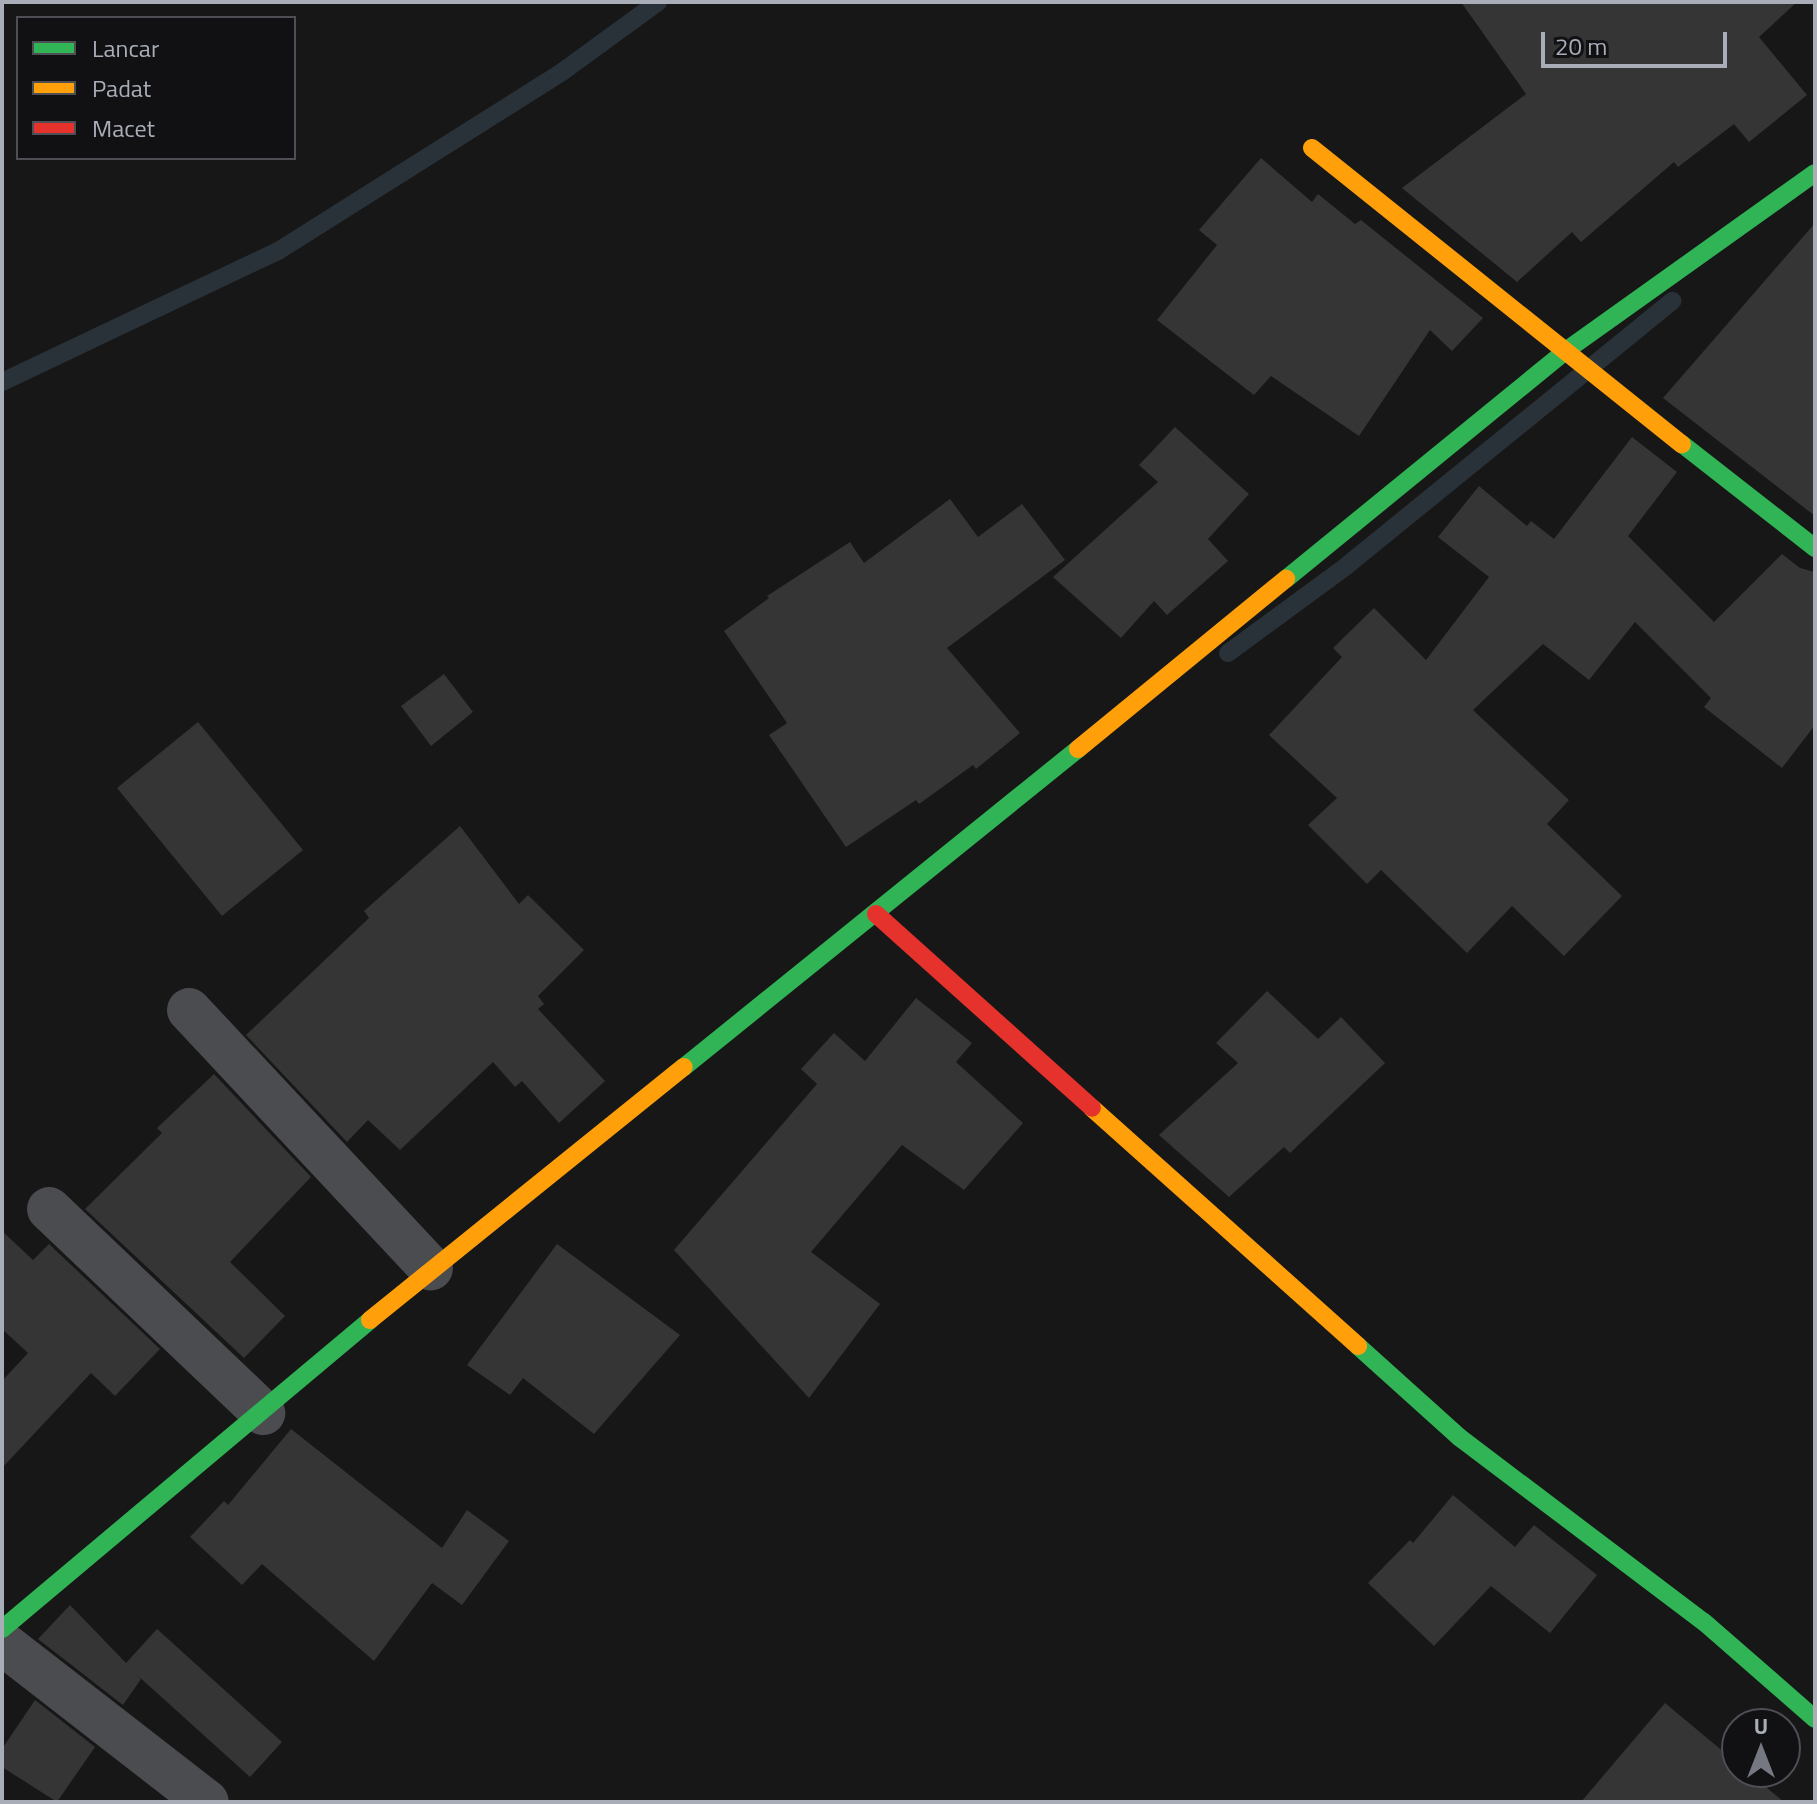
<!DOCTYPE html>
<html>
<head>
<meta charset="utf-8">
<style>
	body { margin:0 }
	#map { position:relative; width:1817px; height:1804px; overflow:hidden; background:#171717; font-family:"Titillium Web",sans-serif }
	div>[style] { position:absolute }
	.stream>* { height:18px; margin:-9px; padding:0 9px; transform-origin:9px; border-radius:9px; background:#2a3239 }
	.building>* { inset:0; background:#353536 }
	.street>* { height:44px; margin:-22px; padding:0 22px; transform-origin:22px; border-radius:22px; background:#4b4c50 }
	.fast>* { height:18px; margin:-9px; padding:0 9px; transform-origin:9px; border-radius:9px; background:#30b455 }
	.slow>* { height:18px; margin:-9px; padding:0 9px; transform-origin:9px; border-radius:9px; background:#ff9f0a }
	.jam>* { height:18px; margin:-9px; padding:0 9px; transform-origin:9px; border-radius:9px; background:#e5322d }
	span { translate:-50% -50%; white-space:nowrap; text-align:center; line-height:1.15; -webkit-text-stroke:8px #111113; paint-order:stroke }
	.frame { position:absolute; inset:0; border:4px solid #a8adb8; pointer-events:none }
	.legend { position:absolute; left:16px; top:16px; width:280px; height:144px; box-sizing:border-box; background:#111113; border:2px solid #4d4f55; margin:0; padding:10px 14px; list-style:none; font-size:24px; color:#a8adb8 }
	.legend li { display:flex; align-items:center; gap:16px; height:40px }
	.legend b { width:40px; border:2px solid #4d4f55 }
	.north { position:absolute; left:1721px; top:1708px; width:80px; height:80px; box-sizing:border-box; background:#111113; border:2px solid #4d4f55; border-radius:50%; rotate:0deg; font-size:22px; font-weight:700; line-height:32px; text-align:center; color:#a8adb8 }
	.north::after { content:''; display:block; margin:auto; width:28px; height:36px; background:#757880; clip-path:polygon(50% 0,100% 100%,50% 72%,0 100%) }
	.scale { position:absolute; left:1541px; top:32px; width:186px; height:36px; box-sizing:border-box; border:4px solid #a8adb8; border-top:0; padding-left:10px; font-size:24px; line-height:28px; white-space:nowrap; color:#a8adb8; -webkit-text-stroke:6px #111113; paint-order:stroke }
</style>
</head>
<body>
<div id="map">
	<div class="stream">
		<div style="left:2px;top:382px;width:306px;rotate:-25.4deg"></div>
		<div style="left:278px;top:251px;width:336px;rotate:-32.2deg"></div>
		<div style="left:562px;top:72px;width:119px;rotate:-36.1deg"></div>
		<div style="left:1228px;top:653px;width:145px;rotate:-36.3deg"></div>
		<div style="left:1345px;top:567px;width:422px;rotate:-39.1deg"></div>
	</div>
	<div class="building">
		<div style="clip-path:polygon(1461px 2px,1797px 2px,1759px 37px,1807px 95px,1749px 142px,1734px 124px,1678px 167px,1674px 162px,1581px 242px,1572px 232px,1517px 282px,1402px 188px,1526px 94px)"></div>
		<div style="clip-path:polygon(1261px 158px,1312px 202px,1318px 194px,1355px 224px,1361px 220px,1483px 318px,1452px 351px,1430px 330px,1359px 436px,1271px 376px,1254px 395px,1157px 320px,1217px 245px,1199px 230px)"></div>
		<div style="clip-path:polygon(1815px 223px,1815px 516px,1663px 398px)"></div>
		<div style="clip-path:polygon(1175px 427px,1249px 494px,1208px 539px,1228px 561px,1167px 615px,1154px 601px,1121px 638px,1053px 577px,1158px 482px,1139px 465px)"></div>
		<div style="clip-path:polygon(1632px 437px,1677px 472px,1628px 536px,1714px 622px,1782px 554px,1800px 568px,1815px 572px,1815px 725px,1782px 768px,1704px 707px,1711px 698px,1635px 622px,1589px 680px,1543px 644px,1473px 710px,1569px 800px,1547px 824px,1622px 896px,1564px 956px,1512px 906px,1467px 953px,1381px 870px,1367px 884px,1308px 825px,1337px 798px,1269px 735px,1342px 657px,1333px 648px,1374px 608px,1426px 660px,1489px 577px,1438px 537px,1479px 486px,1527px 526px,1531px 521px,1554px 539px)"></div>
		<div style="clip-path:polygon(950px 499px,978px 537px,1022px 504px,1065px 560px,947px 648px,1020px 733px,976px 769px,973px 765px,919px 804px,916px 800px,846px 847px,769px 735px,787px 723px,724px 631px,769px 598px,767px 596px,850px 542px,864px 563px)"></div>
		<div style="clip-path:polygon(444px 674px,473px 712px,431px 746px,401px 706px)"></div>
		<div style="clip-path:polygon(198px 722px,303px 850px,222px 916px,117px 788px)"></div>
		<div style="clip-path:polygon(460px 826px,519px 904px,528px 895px,584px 950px,538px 996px,544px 1004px,538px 1009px,605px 1081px,559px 1123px,522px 1081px,515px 1087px,493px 1062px,400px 1150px,368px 1120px,347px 1142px,246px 1035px,369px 918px,364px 911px)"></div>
		<div style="clip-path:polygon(1267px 991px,1318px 1039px,1341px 1017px,1385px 1063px,1290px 1153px,1284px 1147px,1229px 1197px,1159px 1135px,1238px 1063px,1216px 1043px)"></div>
		<div style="clip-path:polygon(916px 998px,972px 1043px,956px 1062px,1023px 1123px,964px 1190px,902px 1145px,811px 1252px,880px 1304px,809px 1398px,674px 1250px,817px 1084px,801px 1069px,834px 1033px,865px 1061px)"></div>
		<div style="clip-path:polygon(214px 1074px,311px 1177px,230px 1262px,285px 1316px,244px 1358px,85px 1209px,162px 1133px,157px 1128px)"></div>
		<div style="clip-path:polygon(2px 1231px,33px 1260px,49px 1244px,160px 1349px,115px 1396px,91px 1373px,2px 1468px,2px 1381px,28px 1353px,2px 1329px)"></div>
		<div style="clip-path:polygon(557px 1244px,680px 1335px,594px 1434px,523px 1378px,510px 1395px,467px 1365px)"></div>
		<div style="clip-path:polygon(291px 1429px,442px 1548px,467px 1510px,509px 1541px,462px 1605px,432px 1583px,374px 1661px,262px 1564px,242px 1585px,190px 1537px,224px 1501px,228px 1505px)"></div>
		<div style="clip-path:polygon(1453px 1495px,1515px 1547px,1534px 1525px,1597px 1575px,1550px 1633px,1491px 1586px,1434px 1646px,1368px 1583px,1410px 1540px,1413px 1543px)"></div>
		<div style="clip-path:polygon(70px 1605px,126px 1663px,157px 1629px,282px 1742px,250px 1777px,136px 1674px,141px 1679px,123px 1705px,38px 1639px)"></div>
		<div style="clip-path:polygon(35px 1700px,95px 1747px,57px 1802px,2px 1767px,2px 1749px)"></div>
		<div style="clip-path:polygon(1665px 1703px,1737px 1763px,1737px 1772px,1748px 1772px,1784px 1802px,1581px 1802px)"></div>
	</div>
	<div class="street">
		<div style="left:189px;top:1010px;width:354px;rotate:46.9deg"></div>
		<div style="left:49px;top:1209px;width:296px;rotate:43.6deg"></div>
		<div style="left:2px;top:1643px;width:259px;rotate:37.8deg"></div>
	</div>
	<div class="fast">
		<div style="left:1682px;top:444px;width:169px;rotate:38deg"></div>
		<div style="left:1286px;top:579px;width:359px;rotate:-39.2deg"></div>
		<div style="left:1564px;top:352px;width:308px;rotate:-35.5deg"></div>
		<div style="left:684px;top:1067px;width:506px;rotate:-38.91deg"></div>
		<div style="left:1358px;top:1346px;width:136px;rotate:42deg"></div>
		<div style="left:1459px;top:1437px;width:307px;rotate:37.1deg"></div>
		<div style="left:1704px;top:1622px;width:147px;rotate:41.1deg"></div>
		<div style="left:2px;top:1629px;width:481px;rotate:-40deg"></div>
	</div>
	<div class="slow">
		<div style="left:1312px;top:148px;width:474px;rotate:38.7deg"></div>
		<div style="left:1078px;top:749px;width:269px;rotate:-39.3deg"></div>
		<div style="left:1092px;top:1108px;width:357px;rotate:41.8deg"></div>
		<div style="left:370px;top:1320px;width:403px;rotate:-38.9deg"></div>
	</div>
	<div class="jam">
		<div style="left:876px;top:914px;width:290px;rotate:41.9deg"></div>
	</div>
	<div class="frame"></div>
	<ul class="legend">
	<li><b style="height:10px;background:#30b455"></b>Lancar</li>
	<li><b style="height:10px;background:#ff9f0a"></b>Padat</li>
	<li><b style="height:10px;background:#e5322d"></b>Macet</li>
	</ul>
	<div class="north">U</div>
	<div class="scale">20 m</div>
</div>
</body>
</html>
